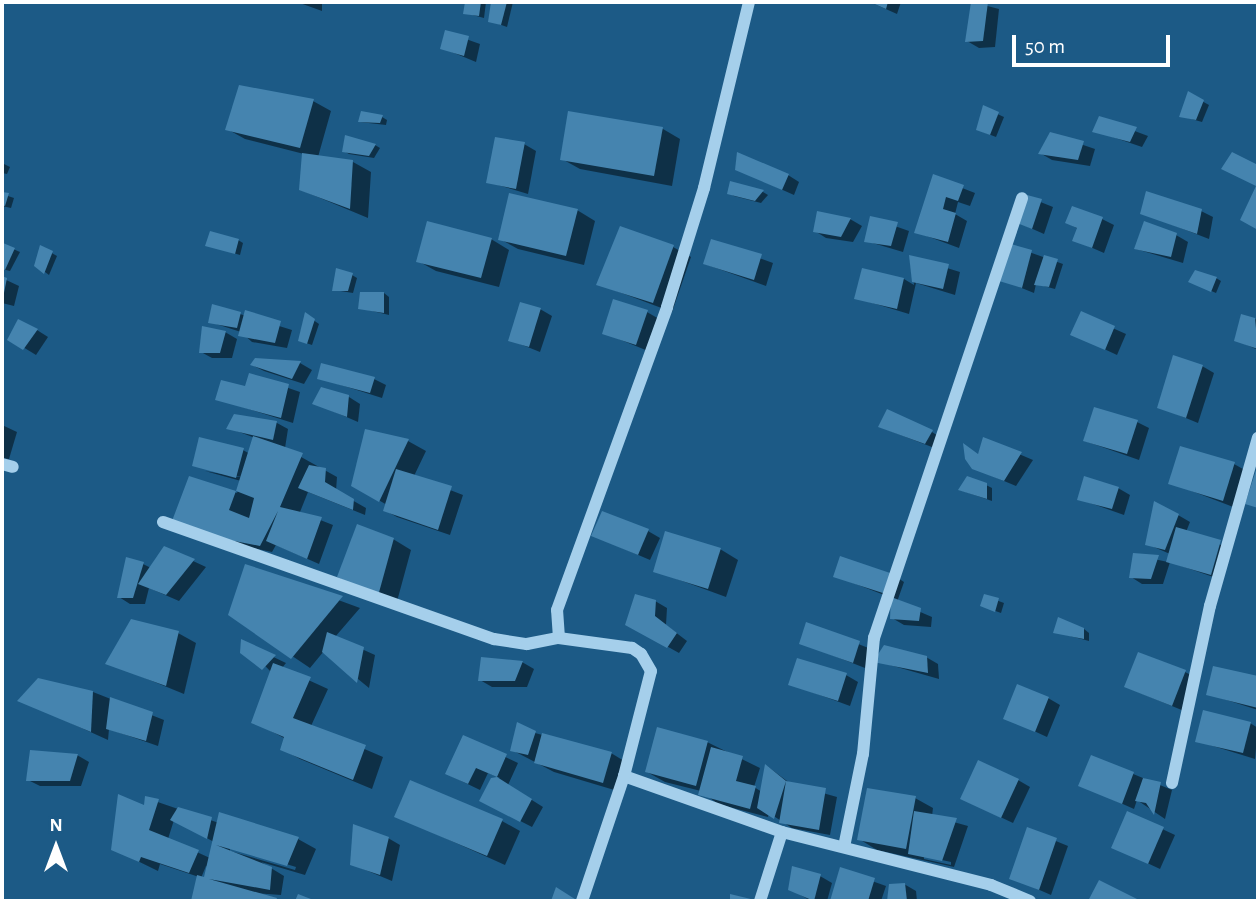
<!DOCTYPE html>
<html>
<head>
<meta charset="utf-8">
<style>
	body { margin:0 }
	#map { position:relative; width:1260px; height:903px; overflow:hidden; background:#1c5a86; font-family:"Alegreya Sans",sans-serif }
	div>[style] { position:absolute }
	.shadow>* { inset:0; background:#0007 }
	.building>* { inset:0; background:#4584af }
	.minor>* { height:12px; margin:-6px; padding:0 6px; transform-origin:6px; border-radius:6px; background:#a5cfeb }
	span { translate:-50% -50%; white-space:nowrap; text-align:center; line-height:1.15; -webkit-text-stroke:6px #1c5a86; paint-order:stroke }
	.frame { position:absolute; inset:0; border:4px solid #fff; pointer-events:none }
	.north { position:absolute; left:21px; top:812px; width:70px; height:70px; -webkit-text-stroke:5px #1c5a86; paint-order:stroke; rotate:0deg; font-size:19px; font-weight:700; line-height:28px; text-align:center; color:#fff }
	.north::after { content:''; display:block; margin:auto; width:24px; height:32px; background:#fff; clip-path:polygon(50% 0,100% 100%,50% 72%,0 100%) }
	.scale { position:absolute; left:1012px; top:35px; width:158px; height:32px; box-sizing:border-box; border:4px solid #fff; border-top:0; padding-left:9px; font-size:21px; line-height:24px; white-space:nowrap; color:#fff; -webkit-text-stroke:5px #1c5a86; paint-order:stroke }
</style>
</head>
<body>
<div id="map">
	<div class="shadow">
		<div style="clip-path:polygon(296px 2px,322px 2px,322px 11px,297px 2px)"></div>
		<div style="clip-path:polygon(467px 2px,486px 2px,484px 18px,465px 13px)"></div>
		<div style="clip-path:polygon(493px 2px,513px 2px,507px 27px,490px 21px)"></div>
		<div style="clip-path:polygon(870px 2px,901px 2px,897px 14px)"></div>
		<div style="clip-path:polygon(972px 2px,999px 9px,995px 47px,979px 48px,967px 41px)"></div>
		<div style="clip-path:polygon(446px 32px,480px 44px,476px 62px,442px 48px)"></div>
		<div style="clip-path:polygon(1189px 94px,1209px 105px,1202px 122px,1181px 116px)"></div>
		<div style="clip-path:polygon(313px 101px,331px 111px,318px 157px,353px 162px,371px 172px,368px 218px,301px 190px,304px 154px,245px 139px,227px 129px)"></div>
		<div style="clip-path:polygon(984px 108px,1004px 117px,996px 137px,983px 132px)"></div>
		<div style="clip-path:polygon(382px 117px,387px 120px,386px 125px,360px 122px)"></div>
		<div style="clip-path:polygon(1100px 118px,1148px 136px,1142px 147px,1095px 131px)"></div>
		<div style="clip-path:polygon(663px 129px,680px 139px,672px 186px,580px 169px,562px 159px)"></div>
		<div style="clip-path:polygon(1051px 134px,1095px 149px,1090px 166px,1052px 160px,1040px 153px)"></div>
		<div style="clip-path:polygon(346px 138px,375px 145px,380px 148px,374px 158px,349px 154px,344px 151px)"></div>
		<div style="clip-path:polygon(524px 144px,536px 151px,528px 194px,488px 182px)"></div>
		<div style="clip-path:polygon(2px 163px,10px 167px,7px 174px,2px 173px)"></div>
		<div style="clip-path:polygon(736px 169px,788px 175px,799px 182px,794px 195px)"></div>
		<div style="clip-path:polygon(934px 177px,975px 193px,970px 206px,958px 202px,955px 214px,967px 221px,959px 248px,916px 232px)"></div>
		<div style="clip-path:polygon(731px 184px,763px 192px,768px 195px,761px 203px,734px 196px,729px 193px)"></div>
		<div style="clip-path:polygon(2px 194px,14px 198px,11px 208px,2px 206px)"></div>
		<div style="clip-path:polygon(1028px 197px,1053px 207px,1044px 234px,1019px 223px)"></div>
		<div style="clip-path:polygon(577px 210px,595px 221px,584px 265px,518px 249px,500px 239px)"></div>
		<div style="clip-path:polygon(1201px 211px,1213px 217px,1209px 239px,1142px 213px)"></div>
		<div style="clip-path:polygon(818px 214px,850px 219px,862px 226px,853px 242px,826px 238px,815px 231px)"></div>
		<div style="clip-path:polygon(872px 218px,909px 231px,903px 252px,866px 241px)"></div>
		<div style="clip-path:polygon(1102px 219px,1114px 225px,1104px 253px,1074px 240px,1078px 229px,1068px 223px)"></div>
		<div style="clip-path:polygon(1176px 235px,1188px 242px,1183px 263px,1136px 249px)"></div>
		<div style="clip-path:polygon(491px 239px,509px 250px,499px 287px,436px 271px,418px 261px)"></div>
		<div style="clip-path:polygon(238px 240px,243px 243px,240px 255px,207px 245px)"></div>
		<div style="clip-path:polygon(712px 241px,773px 263px,766px 286px,705px 264px)"></div>
		<div style="clip-path:polygon(4px 245px,20px 252px,10px 271px,2px 269px)"></div>
		<div style="clip-path:polygon(1012px 246px,1063px 264px,1055px 289px,1036px 284px,1034px 293px,1002px 280px)"></div>
		<div style="clip-path:polygon(41px 247px,57px 256px,49px 275px,45px 272px)"></div>
		<div style="clip-path:polygon(673px 247px,691px 257px,672px 312px,598px 284px)"></div>
		<div style="clip-path:polygon(911px 257px,960px 272px,955px 295px,916px 283px,909px 314px,856px 298px,904px 279px,914px 285px)"></div>
		<div style="clip-path:polygon(352px 275px,357px 278px,353px 293px,334px 290px)"></div>
		<div style="clip-path:polygon(2px 278px,19px 286px,14px 306px,2px 303px)"></div>
		<div style="clip-path:polygon(1216px 278px,1221px 281px,1216px 293px,1195px 284px)"></div>
		<div style="clip-path:polygon(384px 293px,389px 297px,389px 315px,360px 308px)"></div>
		<div style="clip-path:polygon(540px 309px,552px 316px,540px 352px,510px 340px)"></div>
		<div style="clip-path:polygon(647px 312px,659px 319px,648px 351px,604px 333px)"></div>
		<div style="clip-path:polygon(240px 314px,292px 330px,287px 348px,252px 342px,241px 332px,210px 322px)"></div>
		<div style="clip-path:polygon(1081px 314px,1126px 334px,1117px 355px,1072px 334px)"></div>
		<div style="clip-path:polygon(306px 315px,319px 324px,312px 345px,300px 341px)"></div>
		<div style="clip-path:polygon(1255px 319px,1258px 321px,1258px 350px,1236px 340px)"></div>
		<div style="clip-path:polygon(37px 330px,48px 337px,36px 355px,10px 339px)"></div>
		<div style="clip-path:polygon(225px 332px,237px 339px,232px 358px,212px 358px,201px 352px)"></div>
		<div style="clip-path:polygon(256px 359px,300px 363px,312px 370px,304px 384px,264px 371px,252px 365px)"></div>
		<div style="clip-path:polygon(1202px 366px,1214px 373px,1198px 423px,1159px 407px)"></div>
		<div style="clip-path:polygon(250px 375px,300px 392px,293px 423px,217px 399px,247px 388px)"></div>
		<div style="clip-path:polygon(319px 378px,374px 379px,386px 385px,382px 398px)"></div>
		<div style="clip-path:polygon(349px 397px,360px 404px,358px 422px,314px 403px)"></div>
		<div style="clip-path:polygon(1137px 422px,1149px 428px,1139px 460px,1085px 441px)"></div>
		<div style="clip-path:polygon(277px 423px,288px 429px,285px 448px,337px 477px,336px 491px,366px 508px,365px 515px,308px 492px,300px 512px,333px 525px,319px 564px,276px 545px,272px 552px,238px 545px,190px 478px,237px 493px,241px 481px,205px 471px,245px 478px,194px 465px,243px 450px,250px 454px,255px 438px,229px 428px)"></div>
		<div style="clip-path:polygon(2px 425px,17px 432px,9px 459px,2px 458px)"></div>
		<div style="clip-path:polygon(880px 427px,932px 432px,943px 439px,937px 449px)"></div>
		<div style="clip-path:polygon(367px 432px,408px 441px,426px 451px,414px 476px,463px 495px,450px 535px,397px 517px,386px 511px,387px 505px,353px 485px)"></div>
		<div style="clip-path:polygon(984px 439px,1033px 460px,1016px 486px,973px 468px)"></div>
		<div style="clip-path:polygon(1234px 464px,1252px 474px,1241px 510px,1171px 483px)"></div>
		<div style="clip-path:polygon(986px 485px,992px 488px,992px 501px,960px 490px)"></div>
		<div style="clip-path:polygon(1118px 488px,1130px 495px,1124px 515px,1079px 499px)"></div>
		<div style="clip-path:polygon(1178px 515px,1190px 522px,1186px 532px,1232px 549px,1222px 580px,1170px 562px,1163px 584px,1142px 584px,1131px 577px,1135px 555px,1168px 562px,1170px 554px,1147px 544px)"></div>
		<div style="clip-path:polygon(648px 531px,660px 538px,650px 560px,594px 536px)"></div>
		<div style="clip-path:polygon(393px 539px,411px 550px,396px 605px,357px 587px)"></div>
		<div style="clip-path:polygon(165px 548px,206px 567px,179px 601px,149px 588px,145px 604px,130px 604px,119px 597px,143px 564px,151px 568px)"></div>
		<div style="clip-path:polygon(720px 549px,738px 560px,726px 597px,655px 571px)"></div>
		<div style="clip-path:polygon(246px 566px,360px 608px,335px 637px,375px 655px,369px 688px,324px 651px,310px 668px,230px 614px)"></div>
		<div style="clip-path:polygon(893px 575px,904px 582px,897px 602px,932px 617px,931px 627px,904px 625px,892px 618px,892px 598px,835px 576px)"></div>
		<div style="clip-path:polygon(985px 596px,1004px 603px,1001px 613px,987px 608px)"></div>
		<div style="clip-path:polygon(655px 601px,667px 608px,666px 625px,687px 641px,679px 653px,627px 624px)"></div>
		<div style="clip-path:polygon(807px 624px,871px 649px,865px 668px,801px 643px)"></div>
		<div style="clip-path:polygon(1084px 629px,1089px 633px,1089px 641px,1055px 632px)"></div>
		<div style="clip-path:polygon(178px 633px,196px 643px,184px 694px,108px 663px)"></div>
		<div style="clip-path:polygon(242px 642px,286px 663px,282px 668px,328px 689px,311px 726px,383px 757px,372px 789px,300px 759px,282px 749px,286px 739px,254px 722px,272px 673px)"></div>
		<div style="clip-path:polygon(926px 657px,938px 664px,939px 679px,876px 661px)"></div>
		<div style="clip-path:polygon(522px 662px,534px 669px,527px 687px,492px 687px,480px 680px)"></div>
		<div style="clip-path:polygon(1215px 668px,1258px 678px,1258px 710px,1208px 694px)"></div>
		<div style="clip-path:polygon(1185px 672px,1197px 678px,1184px 711px,1126px 687px)"></div>
		<div style="clip-path:polygon(846px 675px,858px 682px,850px 706px,790px 684px)"></div>
		<div style="clip-path:polygon(93px 692px,164px 720px,158px 746px,109px 729px,108px 740px,20px 700px)"></div>
		<div style="clip-path:polygon(1048px 698px,1060px 705px,1047px 737px,1006px 718px)"></div>
		<div style="clip-path:polygon(1250px 723px,1258px 728px,1255px 759px,1197px 741px)"></div>
		<div style="clip-path:polygon(535px 733px,611px 753px,629px 764px,621px 792px,554px 772px,512px 750px)"></div>
		<div style="clip-path:polygon(464px 737px,518px 763px,508px 785px,543px 807px,532px 827px,493px 807px,492px 780px,500px 778px,488px 773px,480px 790px,447px 774px)"></div>
		<div style="clip-path:polygon(707px 742px,760px 768px,754px 787px,762px 792px,767px 766px,791px 784px,837px 797px,830px 835px,792px 828px,769px 813px,768px 817px,718px 804px,701px 791px,665px 782px,647px 772px)"></div>
		<div style="clip-path:polygon(77px 755px,89px 762px,81px 786px,40px 786px,28px 780px)"></div>
		<div style="clip-path:polygon(1092px 757px,1172px 790px,1165px 819px,1137px 800px,1134px 809px,1080px 785px)"></div>
		<div style="clip-path:polygon(1018px 780px,1030px 787px,1013px 823px,962px 799px)"></div>
		<div style="clip-path:polygon(evenodd,146px 798px,219px 823px,221px 815px,298px 839px,316px 849px,305px 875px,261px 862px,284px 876px,281px 895px,253px 893px,279px 901px,193px 901px,199px 877px,160px 864px,158px 871px,113px 849px,145px 807px,146px 798px,174px 820px,214px 842px,210px 858px,168px 839px,174px 820px,146px 798px,230px 847px,296px 867px,295px 870px,230px 851px,230px 847px,146px 798px,206px 866px,208px 867px,206px 879px,201px 878px,206px 866px)"></div>
		<div style="clip-path:polygon(evenodd,915px 798px,933px 808px,932px 816px,968px 826px,954px 867px,877px 850px,859px 839px,915px 798px,924px 856px,951px 862px,951px 865px,924px 859px,924px 856px)"></div>
		<div style="clip-path:polygon(1128px 813px,1175px 835px,1160px 869px,1113px 847px)"></div>
		<div style="clip-path:polygon(396px 816px,502px 821px,520px 831px,505px 865px)"></div>
		<div style="clip-path:polygon(1029px 830px,1068px 846px,1051px 895px,1012px 878px)"></div>
		<div style="clip-path:polygon(388px 838px,400px 845px,392px 881px,351px 864px)"></div>
		<div style="clip-path:polygon(841px 870px,886px 886px,881px 901px,832px 901px)"></div>
		<div style="clip-path:polygon(820px 876px,832px 883px,827px 901px,811px 901px,790px 889px)"></div>
		<div style="clip-path:polygon(904px 884px,916px 891px,917px 901px,888px 901px,891px 885px)"></div>
	</div>
	<div class="building">
		<div style="clip-path:polygon(465px 2px,481px 2px,479px 16px,463px 14px)"></div>
		<div style="clip-path:polygon(491px 2px,507px 2px,501px 25px,488px 22px)"></div>
		<div style="clip-path:polygon(870px 2px,888px 2px,886px 9px)"></div>
		<div style="clip-path:polygon(971px 2px,988px 2px,983px 41px,965px 42px)"></div>
		<div style="clip-path:polygon(445px 30px,469px 36px,464px 56px,440px 49px)"></div>
		<div style="clip-path:polygon(239px 85px,314px 99px,300px 148px,225px 130px)"></div>
		<div style="clip-path:polygon(1188px 91px,1204px 100px,1196px 120px,1179px 117px)"></div>
		<div style="clip-path:polygon(983px 105px,999px 112px,990px 135px,976px 130px)"></div>
		<div style="clip-path:polygon(361px 111px,383px 115px,380px 123px,358px 122px)"></div>
		<div style="clip-path:polygon(568px 111px,663px 127px,654px 176px,560px 160px)"></div>
		<div style="clip-path:polygon(1099px 116px,1137px 127px,1130px 142px,1092px 132px)"></div>
		<div style="clip-path:polygon(1050px 132px,1084px 141px,1078px 160px,1038px 154px)"></div>
		<div style="clip-path:polygon(345px 135px,376px 144px,369px 156px,342px 152px)"></div>
		<div style="clip-path:polygon(495px 137px,525px 142px,516px 189px,486px 183px)"></div>
		<div style="clip-path:polygon(737px 152px,789px 174px,782px 190px,735px 170px)"></div>
		<div style="clip-path:polygon(1232px 152px,1258px 165px,1258px 230px,1240px 220px,1256px 186px,1221px 169px)"></div>
		<div style="clip-path:polygon(302px 153px,353px 160px,350px 209px,299px 190px)"></div>
		<div style="clip-path:polygon(933px 174px,964px 185px,958px 201px,946px 197px,943px 209px,956px 213px,948px 242px,914px 233px)"></div>
		<div style="clip-path:polygon(730px 181px,764px 190px,755px 201px,727px 194px)"></div>
		<div style="clip-path:polygon(1146px 191px,1202px 209px,1197px 234px,1140px 214px)"></div>
		<div style="clip-path:polygon(2px 192px,9px 193px,5px 206px,2px 205px)"></div>
		<div style="clip-path:polygon(509px 193px,578px 209px,566px 256px,498px 240px)"></div>
		<div style="clip-path:polygon(1027px 195px,1042px 199px,1032px 229px,1017px 223px)"></div>
		<div style="clip-path:polygon(1072px 206px,1103px 217px,1092px 248px,1072px 241px,1077px 228px,1065px 223px)"></div>
		<div style="clip-path:polygon(817px 211px,851px 218px,841px 237px,813px 232px)"></div>
		<div style="clip-path:polygon(870px 216px,898px 222px,891px 246px,864px 242px)"></div>
		<div style="clip-path:polygon(427px 221px,492px 238px,481px 278px,416px 262px)"></div>
		<div style="clip-path:polygon(1144px 221px,1177px 233px,1171px 257px,1134px 249px)"></div>
		<div style="clip-path:polygon(620px 226px,674px 245px,653px 303px,596px 285px)"></div>
		<div style="clip-path:polygon(210px 231px,239px 239px,235px 254px,205px 246px)"></div>
		<div style="clip-path:polygon(711px 239px,762px 254px,754px 280px,703px 264px)"></div>
		<div style="clip-path:polygon(3px 243px,15px 248px,5px 270px,2px 269px)"></div>
		<div style="clip-path:polygon(1011px 244px,1032px 250px,1022px 288px,999px 281px)"></div>
		<div style="clip-path:polygon(40px 245px,53px 251px,44px 274px,34px 266px)"></div>
		<div style="clip-path:polygon(909px 255px,949px 264px,943px 289px,912px 282px)"></div>
		<div style="clip-path:polygon(1044px 255px,1058px 259px,1049px 287px,1034px 285px)"></div>
		<div style="clip-path:polygon(336px 268px,353px 273px,348px 291px,332px 291px)"></div>
		<div style="clip-path:polygon(862px 268px,904px 278px,897px 309px,854px 299px)"></div>
		<div style="clip-path:polygon(1195px 270px,1217px 277px,1211px 292px,1188px 282px)"></div>
		<div style="clip-path:polygon(2px 276px,7px 278px,3px 298px,2px 298px)"></div>
		<div style="clip-path:polygon(360px 292px,384px 292px,384px 313px,358px 309px)"></div>
		<div style="clip-path:polygon(613px 299px,648px 310px,636px 345px,602px 334px)"></div>
		<div style="clip-path:polygon(520px 302px,541px 308px,529px 347px,508px 341px)"></div>
		<div style="clip-path:polygon(212px 304px,241px 312px,237px 328px,208px 323px)"></div>
		<div style="clip-path:polygon(245px 310px,281px 321px,275px 343px,238px 336px)"></div>
		<div style="clip-path:polygon(1081px 311px,1115px 326px,1105px 350px,1070px 335px)"></div>
		<div style="clip-path:polygon(305px 312px,315px 319px,307px 344px,298px 341px)"></div>
		<div style="clip-path:polygon(1241px 314px,1255px 318px,1258px 349px,1234px 341px)"></div>
		<div style="clip-path:polygon(18px 319px,38px 329px,23px 350px,7px 340px)"></div>
		<div style="clip-path:polygon(202px 326px,226px 331px,220px 353px,199px 353px)"></div>
		<div style="clip-path:polygon(1173px 355px,1203px 365px,1186px 418px,1157px 408px)"></div>
		<div style="clip-path:polygon(255px 358px,301px 361px,292px 379px,250px 365px)"></div>
		<div style="clip-path:polygon(321px 363px,375px 377px,370px 393px,317px 379px)"></div>
		<div style="clip-path:polygon(249px 373px,289px 384px,281px 418px,215px 400px,221px 380px,245px 386px)"></div>
		<div style="clip-path:polygon(321px 387px,349px 395px,347px 417px,312px 404px)"></div>
		<div style="clip-path:polygon(1094px 407px,1138px 420px,1127px 454px,1083px 441px)"></div>
		<div style="clip-path:polygon(887px 409px,933px 430px,925px 444px,878px 427px)"></div>
		<div style="clip-path:polygon(234px 414px,277px 421px,273px 440px,226px 429px)"></div>
		<div style="clip-path:polygon(365px 429px,409px 439px,379px 502px,351px 486px)"></div>
		<div style="clip-path:polygon(253px 436px,303px 453px,280px 507px,322px 517px,307px 559px,266px 541px,278px 511px,260px 546px,219px 538px,172px 521px,189px 476px,236px 491px,229px 510px,249px 518px,254px 498px,236px 491px)"></div>
		<div style="clip-path:polygon(199px 437px,244px 448px,236px 478px,192px 466px)"></div>
		<div style="clip-path:polygon(983px 437px,1022px 452px,1004px 481px,972px 469px,965px 459px,963px 443px,978px 454px)"></div>
		<div style="clip-path:polygon(1180px 446px,1235px 462px,1223px 501px,1168px 484px)"></div>
		<div style="clip-path:polygon(1258px 464px,1258px 508px,1245px 504px)"></div>
		<div style="clip-path:polygon(309px 465px,326px 468px,325px 482px,354px 499px,353px 510px,298px 488px)"></div>
		<div style="clip-path:polygon(396px 469px,452px 486px,438px 530px,383px 511px)"></div>
		<div style="clip-path:polygon(967px 476px,987px 483px,987px 499px,958px 490px)"></div>
		<div style="clip-path:polygon(1084px 476px,1119px 487px,1112px 509px,1077px 500px)"></div>
		<div style="clip-path:polygon(1154px 501px,1179px 514px,1165px 550px,1145px 545px)"></div>
		<div style="clip-path:polygon(602px 511px,649px 529px,638px 555px,591px 536px)"></div>
		<div style="clip-path:polygon(357px 524px,394px 538px,378px 596px,337px 577px)"></div>
		<div style="clip-path:polygon(1176px 527px,1221px 540px,1211px 575px,1166px 562px)"></div>
		<div style="clip-path:polygon(665px 531px,721px 548px,708px 589px,653px 572px)"></div>
		<div style="clip-path:polygon(164px 546px,195px 559px,166px 595px,138px 584px)"></div>
		<div style="clip-path:polygon(1133px 553px,1159px 555px,1151px 579px,1129px 578px)"></div>
		<div style="clip-path:polygon(840px 556px,893px 574px,886px 594px,833px 577px)"></div>
		<div style="clip-path:polygon(126px 557px,144px 562px,133px 598px,117px 598px)"></div>
		<div style="clip-path:polygon(245px 564px,343px 596px,291px 659px,228px 615px)"></div>
		<div style="clip-path:polygon(635px 594px,656px 600px,655px 616px,677px 633px,667px 648px,625px 625px)"></div>
		<div style="clip-path:polygon(984px 594px,999px 598px,995px 612px,980px 606px)"></div>
		<div style="clip-path:polygon(891px 597px,921px 608px,919px 621px,890px 619px)"></div>
		<div style="clip-path:polygon(1058px 617px,1084px 628px,1084px 639px,1053px 633px)"></div>
		<div style="clip-path:polygon(131px 619px,179px 631px,166px 686px,105px 664px)"></div>
		<div style="clip-path:polygon(806px 622px,860px 641px,853px 663px,799px 644px)"></div>
		<div style="clip-path:polygon(327px 632px,364px 647px,357px 683px,322px 652px)"></div>
		<div style="clip-path:polygon(241px 639px,276px 655px,262px 670px,240px 653px)"></div>
		<div style="clip-path:polygon(884px 645px,927px 656px,928px 673px,873px 662px)"></div>
		<div style="clip-path:polygon(1138px 652px,1186px 670px,1172px 706px,1124px 687px)"></div>
		<div style="clip-path:polygon(481px 657px,523px 661px,515px 681px,478px 681px)"></div>
		<div style="clip-path:polygon(797px 658px,847px 673px,838px 701px,788px 685px)"></div>
		<div style="clip-path:polygon(273px 663px,311px 677px,293px 718px,366px 745px,353px 780px,280px 750px,284px 737px,251px 723px)"></div>
		<div style="clip-path:polygon(1213px 666px,1258px 676px,1258px 708px,1206px 695px)"></div>
		<div style="clip-path:polygon(38px 678px,93px 691px,91px 732px,17px 701px)"></div>
		<div style="clip-path:polygon(1017px 684px,1049px 697px,1035px 732px,1003px 719px)"></div>
		<div style="clip-path:polygon(110px 697px,153px 712px,146px 741px,106px 729px)"></div>
		<div style="clip-path:polygon(1203px 710px,1251px 722px,1243px 753px,1195px 742px)"></div>
		<div style="clip-path:polygon(517px 722px,536px 731px,528px 755px,510px 751px)"></div>
		<div style="clip-path:polygon(657px 727px,708px 741px,696px 786px,645px 772px)"></div>
		<div style="clip-path:polygon(542px 733px,612px 752px,603px 783px,534px 763px)"></div>
		<div style="clip-path:polygon(463px 735px,507px 754px,497px 777px,476px 768px,468px 784px,445px 774px)"></div>
		<div style="clip-path:polygon(711px 747px,743px 756px,736px 781px,756px 786px,750px 809px,698px 795px)"></div>
		<div style="clip-path:polygon(30px 750px,78px 754px,70px 781px,26px 781px)"></div>
		<div style="clip-path:polygon(1091px 755px,1134px 772px,1122px 804px,1078px 786px)"></div>
		<div style="clip-path:polygon(978px 760px,1019px 779px,1001px 818px,960px 799px)"></div>
		<div style="clip-path:polygon(765px 764px,786px 781px,826px 788px,819px 830px,779px 823px,786px 781px,774px 819px,757px 808px)"></div>
		<div style="clip-path:polygon(497px 777px,532px 799px,520px 822px,479px 801px,491px 778px)"></div>
		<div style="clip-path:polygon(1143px 778px,1161px 782px,1154px 815px,1146px 803px,1135px 801px)"></div>
		<div style="clip-path:polygon(410px 780px,503px 819px,487px 856px,394px 817px)"></div>
		<div style="clip-path:polygon(867px 788px,916px 796px,906px 849px,857px 840px)"></div>
		<div style="clip-path:polygon(118px 794px,144px 805px,145px 796px,159px 799px,149px 830px,199px 850px,189px 873px,141px 857px,139px 862px,111px 850px)"></div>
		<div style="clip-path:polygon(178px 807px,212px 817px,207px 839px,170px 820px)"></div>
		<div style="clip-path:polygon(914px 811px,957px 818px,942px 861px,908px 854px)"></div>
		<div style="clip-path:polygon(1127px 811px,1164px 827px,1148px 864px,1111px 848px)"></div>
		<div style="clip-path:polygon(219px 812px,299px 837px,287px 866px,216px 845px,272px 867px,270px 890px,209px 879px,277px 898px,276px 901px,191px 901px,197px 875px,204px 877px)"></div>
		<div style="clip-path:polygon(353px 824px,389px 837px,380px 875px,350px 865px)"></div>
		<div style="clip-path:polygon(1027px 827px,1057px 838px,1039px 890px,1009px 879px)"></div>
		<div style="clip-path:polygon(792px 866px,821px 874px,814px 901px,788px 890px)"></div>
		<div style="clip-path:polygon(840px 867px,875px 878px,868px 901px,830px 901px)"></div>
		<div style="clip-path:polygon(1099px 880px,1141px 901px,1088px 901px)"></div>
		<div style="clip-path:polygon(905px 883px,907px 901px,887px 901px,889px 884px)"></div>
		<div style="clip-path:polygon(556px 887px,578px 901px,551px 901px)"></div>
		<div style="clip-path:polygon(298px 894px,316px 901px,295px 901px)"></div>
		<div style="clip-path:polygon(730px 894px,755px 900px,755px 901px,730px 901px)"></div>
	</div>
	<div class="minor">
		<div style="left:2px;top:464px;width:11px;rotate:15deg"></div>
		<div style="left:163px;top:522px;width:351px;rotate:19.5deg"></div>
		<div style="left:494px;top:639px;width:33px;rotate:9deg"></div>
		<div style="left:527px;top:644px;width:33px;rotate:-11deg"></div>
		<div style="left:624px;top:776px;width:168px;rotate:19.5deg"></div>
		<div style="left:782px;top:832px;width:216px;rotate:14.2deg"></div>
		<div style="left:991px;top:885px;width:42px;rotate:22.3deg"></div>
		<div style="left:1172px;top:783px;width:181px;rotate:-77.9deg"></div>
		<div style="left:1210px;top:606px;width:175px;rotate:-74.1deg"></div>
		<div style="left:844px;top:847px;width:95px;rotate:-78.5deg"></div>
		<div style="left:863px;top:754px;width:117px;rotate:-84.6deg"></div>
		<div style="left:874px;top:638px;width:464px;rotate:-71.4deg"></div>
		<div style="left:582px;top:901px;width:132px;rotate:-71.4deg"></div>
		<div style="left:624px;top:776px;width:108px;rotate:-75.6deg"></div>
		<div style="left:651px;top:671px;width:20px;rotate:-120deg"></div>
		<div style="left:641px;top:654px;width:11px;rotate:-146deg"></div>
		<div style="left:632px;top:648px;width:74px;rotate:-172.2deg"></div>
		<div style="left:559px;top:638px;width:28px;rotate:-94deg"></div>
		<div style="left:557px;top:610px;width:322px;rotate:-70deg"></div>
		<div style="left:667px;top:307px;width:125px;rotate:-72.7deg"></div>
		<div style="left:704px;top:188px;width:191px;rotate:-76.4deg"></div>
		<div style="left:760px;top:901px;width:72px;rotate:-72.3deg"></div>
	</div>
	<div class="frame"></div>
	<div class="north">N</div>
	<div class="scale">50 m</div>
</div>
</body>
</html>
